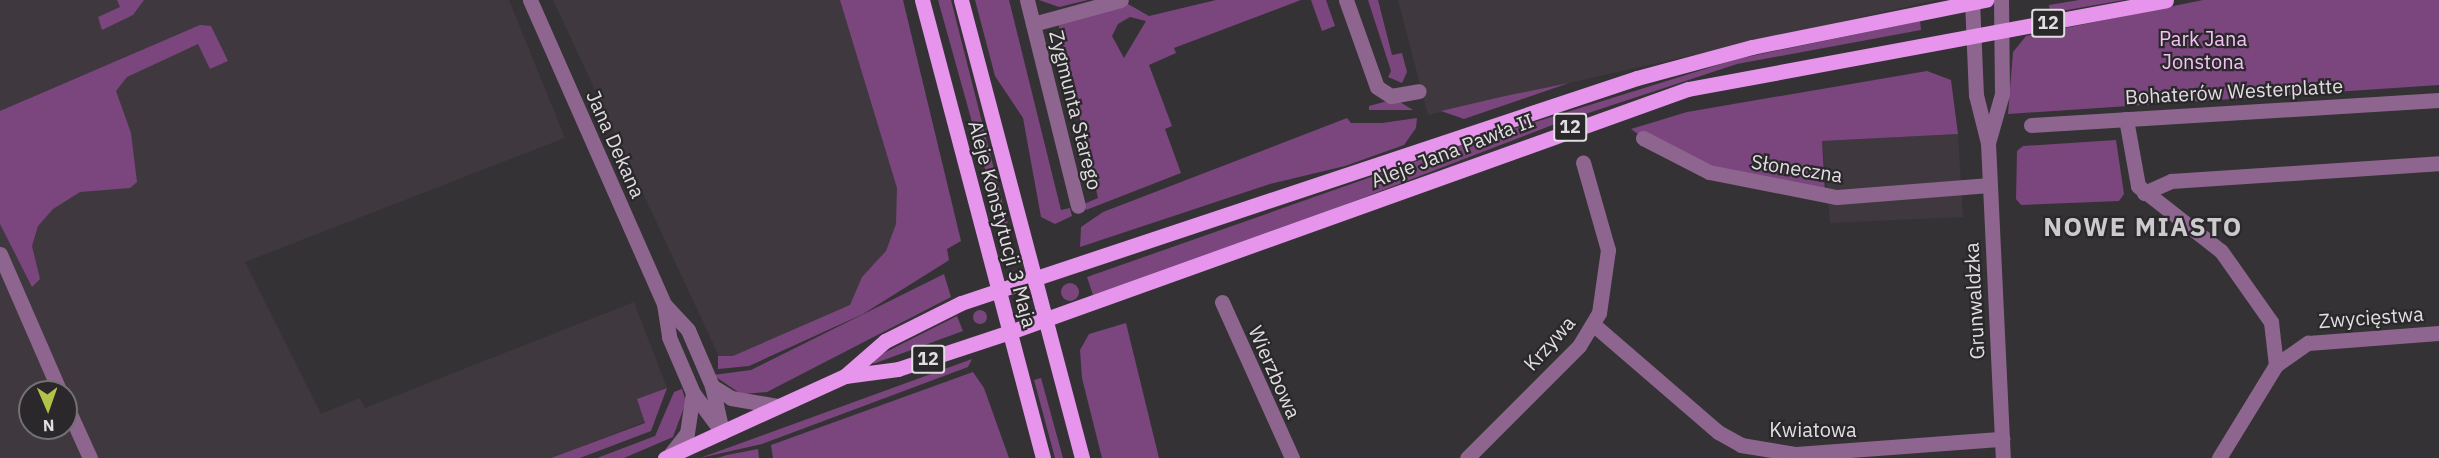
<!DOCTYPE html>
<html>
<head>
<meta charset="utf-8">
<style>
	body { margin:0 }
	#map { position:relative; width:2439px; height:458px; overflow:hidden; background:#343234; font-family:"IBM Plex Sans",sans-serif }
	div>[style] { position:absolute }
	.built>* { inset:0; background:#3f383f }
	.green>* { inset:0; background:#7a467d }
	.round { border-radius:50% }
	.minor>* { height:15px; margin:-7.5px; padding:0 7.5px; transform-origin:7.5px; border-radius:7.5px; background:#8d658f }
	.major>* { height:15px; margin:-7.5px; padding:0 7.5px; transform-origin:7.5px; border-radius:7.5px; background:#e694ec }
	span { translate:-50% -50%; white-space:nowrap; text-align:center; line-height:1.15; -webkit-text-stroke:4.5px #2a282a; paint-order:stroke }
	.shield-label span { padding:2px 4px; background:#2a282a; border:2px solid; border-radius:4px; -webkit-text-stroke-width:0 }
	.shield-label { font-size:18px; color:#e0dee0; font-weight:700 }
	.park-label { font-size:20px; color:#f3c1f5 }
	.street-label { font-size:20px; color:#e0dee0 }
	.district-label { font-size:26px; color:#cdcacd; font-weight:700; letter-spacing:1.5px }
	.north { position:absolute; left:18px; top:380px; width:60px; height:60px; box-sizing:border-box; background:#2a282a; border:2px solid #737173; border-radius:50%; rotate:178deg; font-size:16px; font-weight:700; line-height:24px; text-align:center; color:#e0dee0 }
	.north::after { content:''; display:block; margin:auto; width:21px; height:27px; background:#b5c249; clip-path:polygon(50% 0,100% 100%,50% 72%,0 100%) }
</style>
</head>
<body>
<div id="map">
	<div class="built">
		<div style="clip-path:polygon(evenodd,0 0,509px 0,565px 138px,245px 262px,321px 414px,360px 398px,365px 408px,634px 302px,667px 388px,638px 399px,645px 422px,551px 458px,0 458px,0 0,30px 392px,66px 392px,66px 428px,30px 428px,30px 392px)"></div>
		<div style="clip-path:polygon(553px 0,846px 0,908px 210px,899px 240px,855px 305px,722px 363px)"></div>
		<div style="clip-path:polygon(1398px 0,1937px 0,1428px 115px)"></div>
		<div style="clip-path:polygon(1958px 134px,1963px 217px,1830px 223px,1822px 141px)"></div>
	</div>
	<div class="green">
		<div style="clip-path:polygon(117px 0,144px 0,133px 15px,102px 30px,98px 17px,120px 7px)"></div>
		<div style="clip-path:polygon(840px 0,903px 0,961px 241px,947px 249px,949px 260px,943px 264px,863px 314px,749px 366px,718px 369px,718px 356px,733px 356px,850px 305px,862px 277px,886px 251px,896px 224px,897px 188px)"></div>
		<div style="clip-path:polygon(938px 0,951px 0,1011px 236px,1004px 237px)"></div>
		<div style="clip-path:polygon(975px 0,1009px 0,1061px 210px,1070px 208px,1072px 216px,1055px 224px,1041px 217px,1023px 118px,995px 76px)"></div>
		<div style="clip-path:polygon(1039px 0,1088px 0,1059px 7px)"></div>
		<div style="clip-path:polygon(evenodd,1121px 0,1149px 16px,1216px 0,1301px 0,1174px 48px,1176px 53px,1149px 65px,1172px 126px,1165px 129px,1181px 173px,1086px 210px,1084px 204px,1098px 198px,1057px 18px,1121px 0,1130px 17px,1146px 21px,1124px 58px,1112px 36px,1118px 24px,1130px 17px)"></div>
		<div style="clip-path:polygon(1311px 0,1326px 0,1335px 26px,1322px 31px)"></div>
		<div style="clip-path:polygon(1368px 0,1378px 0,1392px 55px,1402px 53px,1407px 72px,1402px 83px,1388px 77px,1391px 71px)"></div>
		<div style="clip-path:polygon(2079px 0,2124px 0,2050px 13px,2049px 5px)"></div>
		<div style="clip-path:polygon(2203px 0,2439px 0,2439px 85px,2008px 114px,2013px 52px,2026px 36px)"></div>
		<div style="clip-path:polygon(1920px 21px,1921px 30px,1737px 64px,1555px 124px,1217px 254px,1093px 295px,1087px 277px,1465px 144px,1737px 59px)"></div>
		<div style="clip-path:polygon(200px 25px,211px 26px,228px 61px,210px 69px,198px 44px,127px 77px,116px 91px,131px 133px,137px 182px,130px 188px,80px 192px,53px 209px,38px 226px,32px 246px,40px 279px,32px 287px,0 224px,0 111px)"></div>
		<div style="clip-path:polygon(1927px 71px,1951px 80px,1958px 134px,1822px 141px,1825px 192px,1776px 185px,1660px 150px,1631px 129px,1687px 112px)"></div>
		<div style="clip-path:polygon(1569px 83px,1464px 119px,1441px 111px,1505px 96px)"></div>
		<div style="clip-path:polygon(1395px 99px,1413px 110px,1369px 110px,1369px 106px)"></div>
		<div style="clip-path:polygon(1347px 118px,1351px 123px,1382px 123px,1417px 118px,1416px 128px,1404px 145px,1345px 166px,1270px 184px,1080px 247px,1081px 227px,1103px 212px)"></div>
		<div style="clip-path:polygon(2116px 140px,2124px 194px,2119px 201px,2021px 205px,2016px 199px,2017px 151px,2023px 146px)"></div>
		<div style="clip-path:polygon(944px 274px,951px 297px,767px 392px,741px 394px,713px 375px,751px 370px)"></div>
		<div class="round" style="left:1061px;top:283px;width:18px;height:18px"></div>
		<div class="round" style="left:973px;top:310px;width:14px;height:14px"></div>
		<div style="clip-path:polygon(957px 316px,963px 331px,873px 364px,874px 358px)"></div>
		<div style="clip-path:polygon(1126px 323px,1159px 458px,1102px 458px,1082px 378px,1080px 350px,1089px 334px)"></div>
		<div style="clip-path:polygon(972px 359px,968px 367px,762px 444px,700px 458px)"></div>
		<div style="clip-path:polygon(973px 372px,984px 388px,1009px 458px,773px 458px,771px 445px)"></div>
		<div style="clip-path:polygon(1041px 378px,1063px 458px,1055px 458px,1034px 380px)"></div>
		<div style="clip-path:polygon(667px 388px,651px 431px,580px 458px,551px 458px,645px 423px,637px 399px)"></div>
		<div style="clip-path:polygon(682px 389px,686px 402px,673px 437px,624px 458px,597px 458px,655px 436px,674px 392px)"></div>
		<div style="clip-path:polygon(758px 449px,759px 458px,717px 458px,727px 455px)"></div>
	</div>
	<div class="minor">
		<div style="left:530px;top:0;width:332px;rotate:66.2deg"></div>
		<div style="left:664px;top:304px;width:33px;rotate:81deg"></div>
		<div style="left:669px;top:337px;width:61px;rotate:66.8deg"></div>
		<div style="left:693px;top:393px;width:49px;rotate:53.4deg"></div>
		<div style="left:1027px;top:0;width:212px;rotate:76.1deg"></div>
		<div style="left:1346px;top:0;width:92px;rotate:70.4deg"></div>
		<div style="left:1377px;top:87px;width:17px;rotate:33deg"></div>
		<div style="left:1391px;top:96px;width:28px;rotate:-10deg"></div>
		<div style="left:1972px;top:0;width:95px;rotate:87.6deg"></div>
		<div style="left:1976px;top:95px;width:49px;rotate:76deg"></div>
		<div style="left:1988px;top:143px;width:315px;rotate:87.3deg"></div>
		<div style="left:1033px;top:24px;width:91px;rotate:-15.3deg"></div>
		<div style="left:2126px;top:119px;width:68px;rotate:79.8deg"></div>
		<div style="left:2138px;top:186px;width:105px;rotate:38.1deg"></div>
		<div style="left:2221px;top:251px;width:87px;rotate:54.8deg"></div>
		<div style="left:2271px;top:322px;width:43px;rotate:83.4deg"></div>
		<div style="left:2276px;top:365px;width:109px;rotate:121.5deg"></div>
		<div style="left:2031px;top:125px;width:409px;rotate:-3.5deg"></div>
		<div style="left:1643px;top:138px;width:74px;rotate:27.3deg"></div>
		<div style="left:1709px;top:172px;width:130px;rotate:11.1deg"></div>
		<div style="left:1837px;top:197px;width:153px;rotate:-4.5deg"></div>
		<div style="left:1988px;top:143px;width:51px;rotate:-74.1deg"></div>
		<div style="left:2002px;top:94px;width:94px;rotate:-90.6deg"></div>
		<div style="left:2144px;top:193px;width:30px;rotate:-24deg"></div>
		<div style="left:2171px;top:181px;width:269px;rotate:-3.8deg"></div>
		<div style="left:0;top:254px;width:150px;rotate:66.5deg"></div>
		<div style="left:1222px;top:302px;width:171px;rotate:65.8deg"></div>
		<div style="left:664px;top:304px;width:35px;rotate:47deg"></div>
		<div style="left:688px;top:330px;width:61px;rotate:66.8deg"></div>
		<div style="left:712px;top:386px;width:47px;rotate:77.7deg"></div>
		<div style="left:1594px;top:325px;width:164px;rotate:40.8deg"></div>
		<div style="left:1718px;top:432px;width:26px;rotate:29deg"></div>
		<div style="left:1741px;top:445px;width:56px;rotate:9.3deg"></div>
		<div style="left:1796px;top:454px;width:207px;rotate:-4.2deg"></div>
		<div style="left:2276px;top:365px;width:39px;rotate:-35deg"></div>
		<div style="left:2308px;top:343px;width:131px;rotate:-4.4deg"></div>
		<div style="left:712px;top:386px;width:22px;rotate:32deg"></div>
		<div style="left:731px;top:398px;width:48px;rotate:9.7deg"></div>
		<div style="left:66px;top:405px;width:58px;rotate:65.6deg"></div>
		<div style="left:669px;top:456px;width:29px;rotate:-52deg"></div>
		<div style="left:687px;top:433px;width:40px;rotate:-81.5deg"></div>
		<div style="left:1467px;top:458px;width:158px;rotate:-45deg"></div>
		<div style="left:1579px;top:346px;width:39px;rotate:-59deg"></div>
		<div style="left:1599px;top:313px;width:64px;rotate:-81.9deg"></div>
		<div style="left:1608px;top:250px;width:91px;rotate:-105.9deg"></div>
	</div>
	<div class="major">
		<div style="left:922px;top:0;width:474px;rotate:75.2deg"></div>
		<div style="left:961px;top:0;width:474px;rotate:75.2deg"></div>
		<div style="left:845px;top:376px;width:53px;rotate:-7.5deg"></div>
		<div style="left:898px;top:369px;width:118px;rotate:-18.3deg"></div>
		<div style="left:1010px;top:332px;width:720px;rotate:-19.72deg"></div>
		<div style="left:1688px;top:89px;width:486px;rotate:-10.5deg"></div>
		<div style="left:665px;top:458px;width:198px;rotate:-24.5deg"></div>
		<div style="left:845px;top:376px;width:53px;rotate:-41.2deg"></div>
		<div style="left:885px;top:341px;width:85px;rotate:-26.6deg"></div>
		<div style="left:961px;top:303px;width:712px;rotate:-18.41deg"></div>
		<div style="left:1637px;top:78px;width:119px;rotate:-15.1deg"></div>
		<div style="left:1752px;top:47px;width:239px;rotate:-11.4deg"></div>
	</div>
	<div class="shield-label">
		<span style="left:2048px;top:23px">12</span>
		<span style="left:1570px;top:127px">12</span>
		<span style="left:928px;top:359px">12</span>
	</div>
	<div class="park-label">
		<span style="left:2203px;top:50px">Park Jana<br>Jonstona</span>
	</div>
	<div class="street-label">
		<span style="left:2234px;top:91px;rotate:-3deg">Bohaterów Westerplatte</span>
		<span style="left:1076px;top:110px;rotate:76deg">Zygmunta Starego</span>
		<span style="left:616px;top:144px;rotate:66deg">Jana Dekana</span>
		<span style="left:1452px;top:150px;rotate:-21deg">Aleje Jana Pawła II</span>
		<span style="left:1797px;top:168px;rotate:9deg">Słoneczna</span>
		<span style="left:1003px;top:224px;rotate:75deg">Aleje Konstytucji 3 Maja</span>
		<span style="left:1974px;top:301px;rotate:-93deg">Grunwaldzka</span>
		<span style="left:2371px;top:317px;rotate:-4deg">Zwycięstwa</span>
		<span style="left:1549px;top:343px;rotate:-48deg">Krzywa</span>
		<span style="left:1275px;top:372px;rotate:66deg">Wierzbowa</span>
		<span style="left:1813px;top:429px">Kwiatowa</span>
	</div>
	<div class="district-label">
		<span style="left:2143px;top:227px">NOWE MIASTO</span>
	</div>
	<div class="north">N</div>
</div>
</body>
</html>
